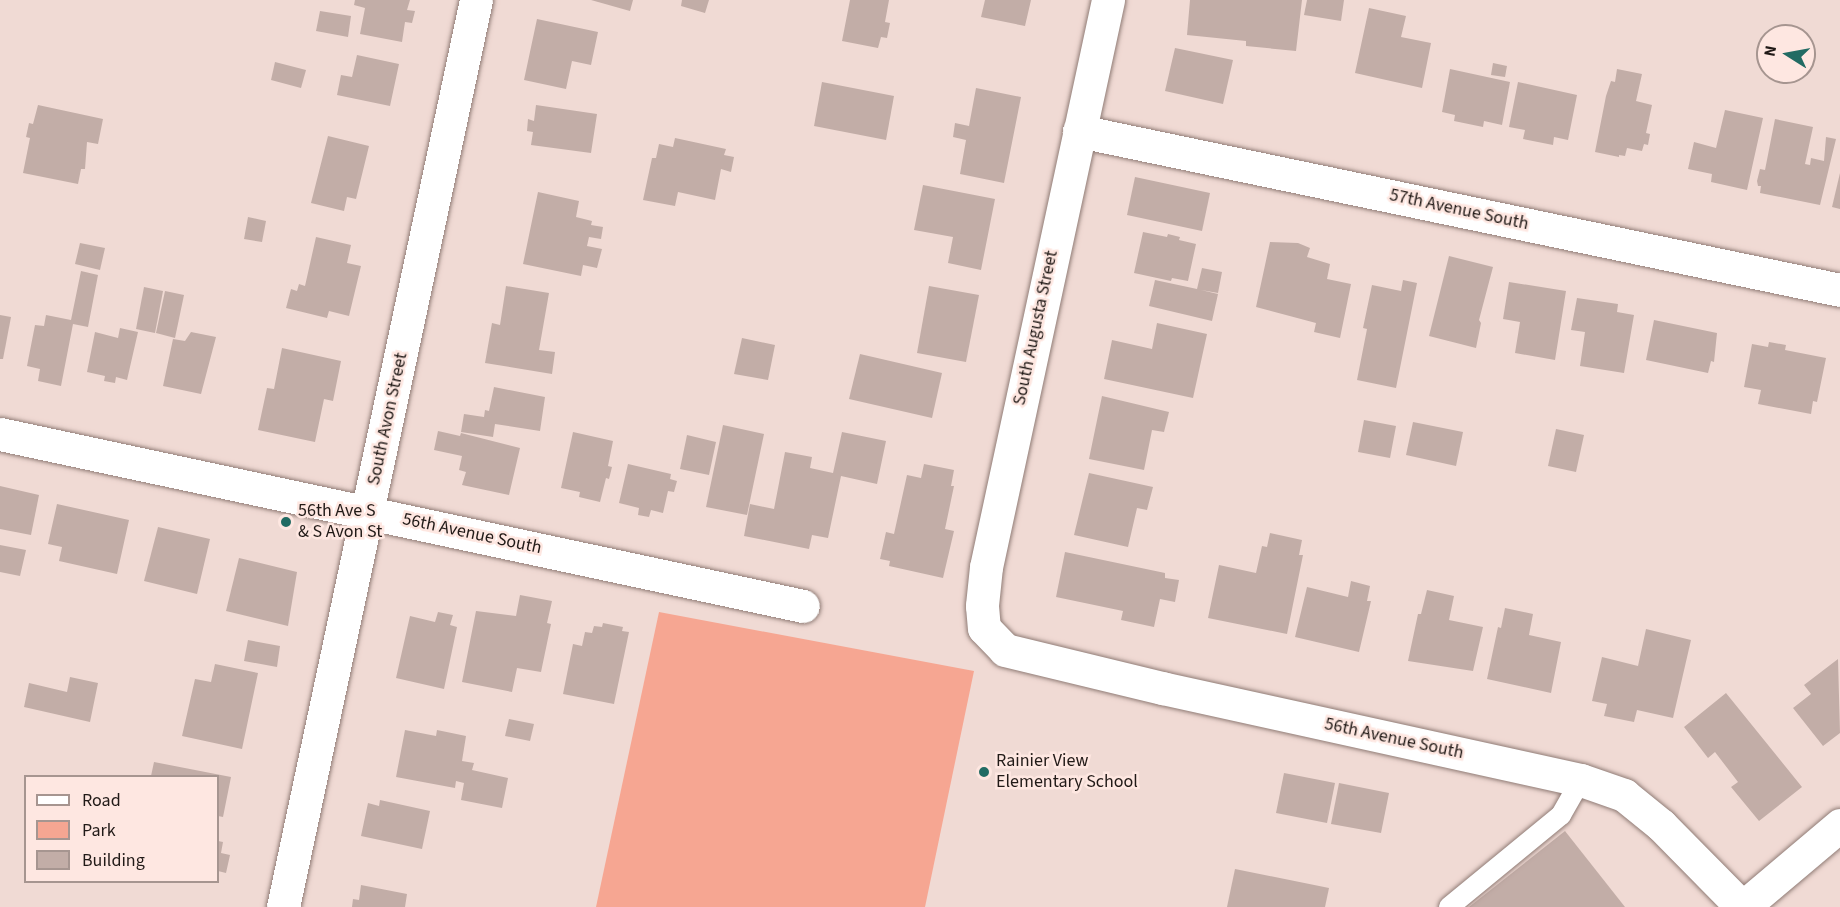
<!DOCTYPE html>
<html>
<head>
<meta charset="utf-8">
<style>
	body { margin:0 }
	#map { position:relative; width:1840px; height:907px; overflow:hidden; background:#f0dad4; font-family:"Source Sans 3",sans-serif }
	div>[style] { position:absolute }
	.green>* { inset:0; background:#f6a692 }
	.building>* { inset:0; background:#c2ada7 }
	.roads { filter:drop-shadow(0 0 2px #907c76) drop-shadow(0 0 2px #907c76) }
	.service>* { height:20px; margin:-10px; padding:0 10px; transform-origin:10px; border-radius:10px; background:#fff }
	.minor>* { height:33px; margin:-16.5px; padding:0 16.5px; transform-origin:16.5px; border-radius:16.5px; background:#fff }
	.dots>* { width:16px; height:16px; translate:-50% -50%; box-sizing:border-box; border:3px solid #fee7e1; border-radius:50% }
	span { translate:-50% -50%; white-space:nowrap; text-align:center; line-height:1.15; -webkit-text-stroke:5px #fee7e1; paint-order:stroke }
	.street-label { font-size:18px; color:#211a17 }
	.poi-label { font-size:18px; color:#211a17 }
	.left { translate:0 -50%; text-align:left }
	.legend { position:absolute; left:24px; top:775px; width:195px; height:108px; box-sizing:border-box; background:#fee7e1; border:2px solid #a69590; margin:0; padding:8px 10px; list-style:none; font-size:18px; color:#211a17 }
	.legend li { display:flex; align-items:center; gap:12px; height:30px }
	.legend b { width:30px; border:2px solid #a69590 }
	.north { position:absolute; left:1756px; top:24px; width:60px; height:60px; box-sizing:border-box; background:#fee7e1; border:2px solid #a69590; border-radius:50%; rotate:281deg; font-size:16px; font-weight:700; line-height:24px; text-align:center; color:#211a17 }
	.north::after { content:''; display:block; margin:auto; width:21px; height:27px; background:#226b63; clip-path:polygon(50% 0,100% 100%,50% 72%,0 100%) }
</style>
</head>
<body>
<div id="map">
	<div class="green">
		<div style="clip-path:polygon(659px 612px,974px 671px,925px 907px,596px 907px)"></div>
	</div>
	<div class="building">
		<div style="clip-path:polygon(355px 0,410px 0,407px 10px,415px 11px,412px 23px,405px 22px,402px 42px,360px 34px,365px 8px,354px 5px)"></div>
		<div style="clip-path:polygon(591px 0,633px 0,630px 11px)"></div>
		<div style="clip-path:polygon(682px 0,709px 0,705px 13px,681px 6px)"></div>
		<div style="clip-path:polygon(850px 0,889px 0,885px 22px,890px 23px,887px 38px,881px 37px,878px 48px,842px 41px)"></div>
		<div style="clip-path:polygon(985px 0,1031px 0,1025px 26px,981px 17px)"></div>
		<div style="clip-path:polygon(1190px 0,1302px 0,1296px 51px,1246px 46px,1246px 41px,1187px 35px)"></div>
		<div style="clip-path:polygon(1307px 0,1344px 0,1341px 21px,1304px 15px)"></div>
		<div style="clip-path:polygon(1369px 8px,1406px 16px,1401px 37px,1431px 43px,1422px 88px,1355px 73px)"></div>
		<div style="clip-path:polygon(320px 11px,351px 16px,348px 37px,316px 31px)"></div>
		<div style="clip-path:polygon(537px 19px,598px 32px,591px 65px,572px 61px,566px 89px,524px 80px)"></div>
		<div style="clip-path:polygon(1175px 48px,1233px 60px,1223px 104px,1165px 91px)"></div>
		<div style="clip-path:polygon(357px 55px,399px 64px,390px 106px,337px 95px,341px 75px,352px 77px)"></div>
		<div style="clip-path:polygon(275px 62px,306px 70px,301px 88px,271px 80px)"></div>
		<div style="clip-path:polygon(1493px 63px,1507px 66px,1505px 77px,1491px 75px)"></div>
		<div style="clip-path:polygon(1450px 69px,1510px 82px,1502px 125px,1484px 121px,1483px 127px,1454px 121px,1455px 115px,1442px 112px)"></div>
		<div style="clip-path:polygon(1617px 69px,1642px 74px,1636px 101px,1652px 105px,1646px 133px,1650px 134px,1648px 145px,1644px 144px,1642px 151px,1627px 148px,1625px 156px,1619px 155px,1619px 157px,1595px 152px,1606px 96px,1611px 81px,1615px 82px)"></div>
		<div style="clip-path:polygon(822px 82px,894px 96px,886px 140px,814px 126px)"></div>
		<div style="clip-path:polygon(1518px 82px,1577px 95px,1568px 140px,1554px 137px,1553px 145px,1523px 139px,1525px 130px,1509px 127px)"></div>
		<div style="clip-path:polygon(976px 88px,1021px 97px,1004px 183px,960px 174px,966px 140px,953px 137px,955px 123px,969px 126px)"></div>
		<div style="clip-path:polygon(38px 105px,103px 119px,98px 144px,87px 142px,85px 169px,81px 169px,78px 184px,23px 173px,30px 138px,26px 137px,29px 123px,33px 124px)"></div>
		<div style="clip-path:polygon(536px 105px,597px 114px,591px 153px,531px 145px,533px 132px,527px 131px,528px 119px,534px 121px)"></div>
		<div style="clip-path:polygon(1725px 110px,1763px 118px,1747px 190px,1711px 182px,1712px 174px,1688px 169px,1694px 142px,1716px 148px)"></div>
		<div style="clip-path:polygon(1775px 119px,1813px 127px,1805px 164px,1810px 165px,1811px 158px,1824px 161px,1826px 137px,1836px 139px,1820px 205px,1760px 193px,1761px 186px,1758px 186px,1757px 181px,1760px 169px,1765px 170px)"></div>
		<div style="clip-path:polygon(328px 136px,369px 146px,356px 199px,347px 197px,344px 211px,311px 203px)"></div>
		<div style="clip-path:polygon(675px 138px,726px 149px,724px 155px,734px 157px,731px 172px,721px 169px,715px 200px,678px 192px,675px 206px,643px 200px,652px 158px,656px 158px,659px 144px,673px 147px)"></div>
		<div style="clip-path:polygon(1840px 173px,1840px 209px,1832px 207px)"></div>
		<div style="clip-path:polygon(1135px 177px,1210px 193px,1202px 231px,1127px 215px)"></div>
		<div style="clip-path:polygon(923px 185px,995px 199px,981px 270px,948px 263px,953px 237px,914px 230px)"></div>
		<div style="clip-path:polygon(538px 192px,579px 201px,576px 217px,592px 221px,591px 225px,603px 227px,601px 239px,589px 237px,587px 246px,602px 249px,597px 268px,583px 265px,581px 276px,523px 264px)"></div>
		<div style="clip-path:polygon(248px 217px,266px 221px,262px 242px,244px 239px)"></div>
		<div style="clip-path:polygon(1143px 232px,1167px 237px,1168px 234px,1180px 237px,1179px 240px,1196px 244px,1188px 281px,1172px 278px,1171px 281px,1134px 273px)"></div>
		<div style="clip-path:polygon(316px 237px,351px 245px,347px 263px,361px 266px,349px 316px,329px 311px,327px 318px,286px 308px,291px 289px,297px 291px,299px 284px,305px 286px)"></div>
		<div style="clip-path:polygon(1270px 242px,1298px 243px,1310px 248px,1307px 257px,1330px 264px,1327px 279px,1351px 284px,1340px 338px,1314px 332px,1316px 323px,1256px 307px)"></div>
		<div style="clip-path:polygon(80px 243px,105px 248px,100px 270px,75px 264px)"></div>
		<div style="clip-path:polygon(1449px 256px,1493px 267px,1479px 320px,1481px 323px,1476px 348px,1429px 336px)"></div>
		<div style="clip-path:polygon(1202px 268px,1222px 272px,1218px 293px,1201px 290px,1218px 294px,1212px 321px,1149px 306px,1155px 280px,1197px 289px)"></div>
		<div style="clip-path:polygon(81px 271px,98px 275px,88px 327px,73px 324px,61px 386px,38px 381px,40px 369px,27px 366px,35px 325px,44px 326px,46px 315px,71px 320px)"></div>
		<div style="clip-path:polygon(1403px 280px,1417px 283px,1396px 388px,1357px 380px,1367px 329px,1363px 328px,1372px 285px,1401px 291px)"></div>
		<div style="clip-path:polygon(1509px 282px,1566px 291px,1555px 360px,1515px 353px,1520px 322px,1503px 319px)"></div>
		<div style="clip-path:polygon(506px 286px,549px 293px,539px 350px,555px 352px,552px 374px,485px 363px,492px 323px,500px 325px)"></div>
		<div style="clip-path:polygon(929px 286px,979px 295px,966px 362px,917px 353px)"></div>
		<div style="clip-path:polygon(144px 287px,163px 291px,155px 333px,136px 329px)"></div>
		<div style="clip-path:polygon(165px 291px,184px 295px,175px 338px,156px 333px)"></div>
		<div style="clip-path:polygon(1577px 298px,1618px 304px,1617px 312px,1634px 315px,1624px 373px,1580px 366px,1585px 332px,1571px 330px)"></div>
		<div style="clip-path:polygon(0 315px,11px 317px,3px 359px,0 359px)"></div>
		<div style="clip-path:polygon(1654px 320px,1717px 333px,1714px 362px,1711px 361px,1708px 373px,1646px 360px)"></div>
		<div style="clip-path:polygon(1157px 323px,1207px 334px,1193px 398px,1104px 379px,1112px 340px,1152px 349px)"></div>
		<div style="clip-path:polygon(120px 328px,138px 332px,127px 380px,116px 377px,115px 383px,104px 381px,105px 376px,87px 372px,95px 332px,118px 338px)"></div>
		<div style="clip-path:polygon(191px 332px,216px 337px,201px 394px,163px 386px,173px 339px,185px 341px)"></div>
		<div style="clip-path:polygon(742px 338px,775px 345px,768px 380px,734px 374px)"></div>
		<div style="clip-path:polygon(1769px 342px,1786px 345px,1785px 350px,1826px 358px,1817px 402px,1813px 401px,1811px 414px,1758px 404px,1761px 390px,1744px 387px,1752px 344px,1768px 347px)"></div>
		<div style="clip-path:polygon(282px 348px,341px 361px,333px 401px,324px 399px,315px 442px,258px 430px,267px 388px,274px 389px)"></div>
		<div style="clip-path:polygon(860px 354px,942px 373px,932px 418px,849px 399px)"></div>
		<div style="clip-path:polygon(494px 387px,545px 397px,540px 431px,495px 424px,493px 437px,461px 432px,464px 414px,484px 417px,485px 410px,489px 411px)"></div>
		<div style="clip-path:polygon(1102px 396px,1169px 412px,1164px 432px,1152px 430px,1144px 470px,1089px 459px)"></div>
		<div style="clip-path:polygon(1364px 420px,1396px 426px,1390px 458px,1358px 452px)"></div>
		<div style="clip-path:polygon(1413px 422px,1463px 432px,1456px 466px,1406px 455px)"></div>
		<div style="clip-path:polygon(723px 425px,764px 434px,747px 515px,706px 507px)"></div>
		<div style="clip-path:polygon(1556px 429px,1584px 435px,1576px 472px,1548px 466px)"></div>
		<div style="clip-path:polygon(438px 431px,460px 436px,461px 433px,520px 448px,509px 495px,462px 485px,466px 472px,459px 470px,462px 456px,434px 450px)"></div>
		<div style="clip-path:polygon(573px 432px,613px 441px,608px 466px,612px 467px,609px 479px,606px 478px,600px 502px,579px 497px,580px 492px,561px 488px)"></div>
		<div style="clip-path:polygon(842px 432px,886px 441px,877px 484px,841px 476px,828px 538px,812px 535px,809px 549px,744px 536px,750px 504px,774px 509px,785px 452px,812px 457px,810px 468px,833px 473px)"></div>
		<div style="clip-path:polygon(687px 435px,716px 442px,709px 475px,680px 469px)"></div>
		<div style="clip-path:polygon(628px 464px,671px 474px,670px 479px,677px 481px,674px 492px,668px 491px,663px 513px,651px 510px,649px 517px,638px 515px,639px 508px,619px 503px)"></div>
		<div style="clip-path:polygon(924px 464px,954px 470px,951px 486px,954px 486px,945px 529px,954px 531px,943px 578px,889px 566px,890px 561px,880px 559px,886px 532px,894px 534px,907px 475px,921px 478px)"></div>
		<div style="clip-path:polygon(1089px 473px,1153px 487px,1147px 510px,1137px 508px,1128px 547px,1074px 535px)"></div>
		<div style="clip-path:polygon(0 486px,39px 495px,31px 535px,0 529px)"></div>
		<div style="clip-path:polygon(57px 504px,129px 520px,117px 574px,59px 561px,62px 547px,48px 544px)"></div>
		<div style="clip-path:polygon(158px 527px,210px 539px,197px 594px,144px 581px)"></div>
		<div style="clip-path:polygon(1270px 533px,1302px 540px,1299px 555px,1303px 555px,1287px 634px,1208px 618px,1219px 565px,1256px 573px,1262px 546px,1267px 547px)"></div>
		<div style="clip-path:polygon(0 545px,26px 550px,20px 576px,0 572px)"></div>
		<div style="clip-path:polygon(1065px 552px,1165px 573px,1165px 578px,1179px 580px,1175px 602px,1160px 599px,1154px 627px,1121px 620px,1123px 611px,1056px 597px)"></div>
		<div style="clip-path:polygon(239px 558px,297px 572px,288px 626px,226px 611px)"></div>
		<div style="clip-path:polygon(1351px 581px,1370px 586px,1367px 601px,1371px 601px,1359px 652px,1295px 637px,1307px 587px,1348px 597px)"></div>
		<div style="clip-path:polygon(1427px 590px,1454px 596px,1449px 620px,1483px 627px,1473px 671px,1408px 661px,1418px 614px,1421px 614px)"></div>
		<div style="clip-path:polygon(520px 595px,552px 601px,547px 623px,551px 624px,541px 672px,517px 668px,512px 692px,462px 682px,476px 611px,516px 616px)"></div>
		<div style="clip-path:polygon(1505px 608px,1533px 614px,1529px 635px,1561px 642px,1551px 693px,1487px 679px,1498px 627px,1501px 628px)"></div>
		<div style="clip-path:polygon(438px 612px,453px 615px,450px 625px,457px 627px,444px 689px,396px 678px,410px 616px,435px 622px)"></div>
		<div style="clip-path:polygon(603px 623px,623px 627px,622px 631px,629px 632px,614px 704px,563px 694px,573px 644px,582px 646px,585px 632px,592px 633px,594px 626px,602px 627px)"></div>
		<div style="clip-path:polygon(1646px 629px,1691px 640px,1673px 718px,1637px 710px,1634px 722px,1604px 716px,1607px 704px,1592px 701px,1602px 657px,1638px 666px)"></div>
		<div style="clip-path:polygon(248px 640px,280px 646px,277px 667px,244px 661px)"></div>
		<div style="clip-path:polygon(1838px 659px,1840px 733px,1823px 746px,1793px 708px,1811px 694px,1804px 685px)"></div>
		<div style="clip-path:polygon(215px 664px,258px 673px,242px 749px,182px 736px,195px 679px,211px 682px)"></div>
		<div style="clip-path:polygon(70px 677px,98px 683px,90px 722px,24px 707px,29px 683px,67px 692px)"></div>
		<div style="clip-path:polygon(1726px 693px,1802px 787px,1759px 821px,1731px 787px,1738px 782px,1715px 752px,1708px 758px,1684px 727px)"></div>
		<div style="clip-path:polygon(509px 719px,534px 724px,530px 741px,505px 736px)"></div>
		<div style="clip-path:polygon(405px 730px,436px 736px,437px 730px,466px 736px,462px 761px,474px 763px,472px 770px,508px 778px,502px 808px,461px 800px,464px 783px,456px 781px,455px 788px,396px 777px)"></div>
		<div style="clip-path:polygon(154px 762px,231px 777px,223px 817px,218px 816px,218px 776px,151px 776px)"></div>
		<div style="clip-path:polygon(1284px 773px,1335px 783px,1327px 823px,1276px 813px)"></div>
		<div style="clip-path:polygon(1339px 783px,1389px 793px,1381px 833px,1331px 824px)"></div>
		<div style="clip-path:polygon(380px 800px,430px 811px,422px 849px,361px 836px,368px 803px,379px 806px)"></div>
		<div style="clip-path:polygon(1565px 831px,1625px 907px,1469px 907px)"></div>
		<div style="clip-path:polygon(218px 841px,223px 842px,221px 853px,230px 855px,226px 873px,218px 871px)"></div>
		<div style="clip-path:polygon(1235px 869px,1329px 888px,1325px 907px,1227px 907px)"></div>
		<div style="clip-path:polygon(361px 885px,407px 894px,405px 907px,352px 907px,353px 899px,359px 900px)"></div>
	</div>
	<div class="roads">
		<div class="service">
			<div style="left:1449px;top:907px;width:145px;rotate:-39.4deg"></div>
			<div style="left:1561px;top:815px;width:40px;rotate:-60.3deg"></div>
		</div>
		<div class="minor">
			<div style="left:1108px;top:0;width:580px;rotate:102.14deg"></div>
			<div style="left:986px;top:567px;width:39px;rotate:96deg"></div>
			<div style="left:982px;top:606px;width:22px;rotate:85deg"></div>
			<div style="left:984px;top:628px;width:30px;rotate:46deg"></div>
			<div style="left:1005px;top:650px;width:162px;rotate:13.6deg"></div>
			<div style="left:1162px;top:688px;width:429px;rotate:12.4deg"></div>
			<div style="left:1581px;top:780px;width:46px;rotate:19.2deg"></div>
			<div style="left:1624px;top:795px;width:48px;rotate:39deg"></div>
			<div style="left:1661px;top:825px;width:115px;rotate:45.4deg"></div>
			<div style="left:1079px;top:131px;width:777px;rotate:11.8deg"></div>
			<div style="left:0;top:434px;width:821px;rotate:12.09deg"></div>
			<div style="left:283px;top:907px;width:927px;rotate:-77.99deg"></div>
			<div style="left:1743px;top:907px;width:127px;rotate:-40.2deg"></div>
		</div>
	</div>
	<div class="dots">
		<div style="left:286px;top:522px;background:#226b63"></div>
		<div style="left:984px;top:772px;background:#226b63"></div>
	</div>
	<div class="street-label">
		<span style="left:1459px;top:210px;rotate:12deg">57th Avenue South</span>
		<span style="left:1036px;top:328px;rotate:-78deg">South Augusta Street</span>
		<span style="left:388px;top:419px;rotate:-78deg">South Avon Street</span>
		<span style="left:472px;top:534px;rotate:12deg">56th Avenue South</span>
		<span style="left:1394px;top:739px;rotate:12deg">56th Avenue South</span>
	</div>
	<div class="poi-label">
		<span class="left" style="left:298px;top:522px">56th Ave S<br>&amp; S Avon St</span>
		<span class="left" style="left:996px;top:772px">Rainier View<br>Elementary School</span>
	</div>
	<ul class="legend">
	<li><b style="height:8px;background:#fff"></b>Road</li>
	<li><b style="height:16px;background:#f6a692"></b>Park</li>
	<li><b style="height:16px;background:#c2ada7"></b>Building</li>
	</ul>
	<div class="north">N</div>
</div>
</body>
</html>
